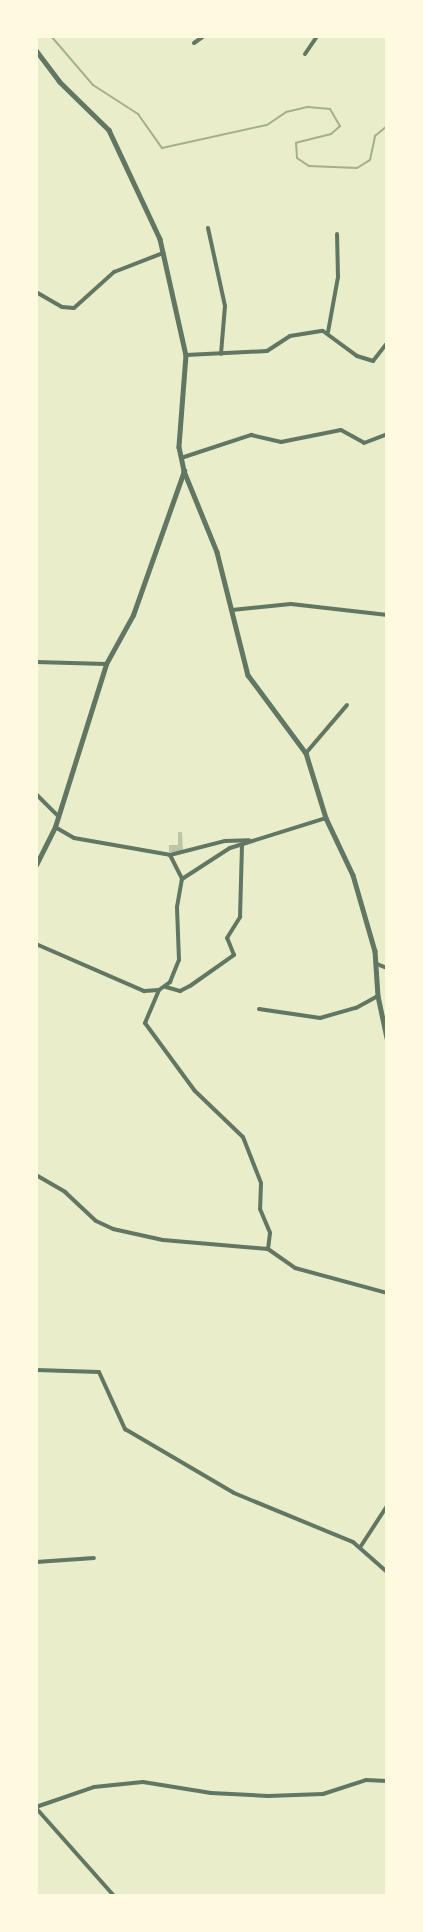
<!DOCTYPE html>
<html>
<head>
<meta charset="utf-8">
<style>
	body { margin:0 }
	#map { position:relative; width:423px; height:1932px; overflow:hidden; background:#e9edc9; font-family:Commissioner,sans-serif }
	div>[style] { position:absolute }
	.stream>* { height:2px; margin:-1px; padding:0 1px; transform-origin:1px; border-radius:1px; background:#a3b18a }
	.building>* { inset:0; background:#bcc5a7 }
	.minor>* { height:4px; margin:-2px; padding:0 2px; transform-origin:2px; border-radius:2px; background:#617663 }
	.tertiary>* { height:4.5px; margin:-2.25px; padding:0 2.25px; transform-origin:2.25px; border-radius:2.25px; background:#617663 }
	span { translate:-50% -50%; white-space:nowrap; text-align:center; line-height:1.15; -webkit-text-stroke:5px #fefae0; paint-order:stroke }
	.frame { position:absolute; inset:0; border:38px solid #fefae0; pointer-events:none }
</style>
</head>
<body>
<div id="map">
	<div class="stream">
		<div style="left:51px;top:36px;width:65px;rotate:49.4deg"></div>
		<div style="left:93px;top:85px;width:54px;rotate:32.8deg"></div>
		<div style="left:138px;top:114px;width:42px;rotate:54.8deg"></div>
		<div style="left:162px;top:148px;width:107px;rotate:-12.4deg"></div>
		<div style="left:267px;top:125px;width:23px;rotate:-34deg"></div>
		<div style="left:286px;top:112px;width:23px;rotate:-13deg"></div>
		<div style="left:308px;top:107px;width:22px;rotate:5deg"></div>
		<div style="left:330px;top:109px;width:20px;rotate:60deg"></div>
		<div style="left:340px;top:126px;width:12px;rotate:138deg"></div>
		<div style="left:331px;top:134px;width:36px;rotate:166deg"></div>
		<div style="left:296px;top:143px;width:15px;rotate:86deg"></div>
		<div style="left:297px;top:158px;width:14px;rotate:34deg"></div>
		<div style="left:309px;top:166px;width:48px;rotate:2.4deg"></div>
		<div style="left:357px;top:168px;width:15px;rotate:-32deg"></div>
		<div style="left:370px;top:160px;width:25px;rotate:-78deg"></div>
		<div style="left:375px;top:136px;width:16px;rotate:-40deg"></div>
	</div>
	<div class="building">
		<div style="clip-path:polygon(178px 832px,182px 832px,183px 852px,169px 852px,169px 845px,178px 845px)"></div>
	</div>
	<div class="minor">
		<div style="left:194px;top:43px;width:12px;rotate:-35deg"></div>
		<div style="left:305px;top:54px;width:22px;rotate:-56deg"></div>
		<div style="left:208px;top:228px;width:80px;rotate:77.7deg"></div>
		<div style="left:225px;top:306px;width:48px;rotate:94.8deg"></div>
		<div style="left:36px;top:292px;width:30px;rotate:30deg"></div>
		<div style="left:62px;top:307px;width:12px;rotate:5deg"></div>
		<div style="left:74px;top:308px;width:54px;rotate:-42deg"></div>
		<div style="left:114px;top:272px;width:53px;rotate:-21.2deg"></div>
		<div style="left:328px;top:332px;width:56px;rotate:-79.7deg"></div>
		<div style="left:338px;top:277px;width:43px;rotate:-91.3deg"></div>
		<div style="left:186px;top:355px;width:81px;rotate:-2.8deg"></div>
		<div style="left:267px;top:351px;width:27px;rotate:-33deg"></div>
		<div style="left:290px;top:336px;width:33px;rotate:-9deg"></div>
		<div style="left:323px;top:331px;width:42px;rotate:36.3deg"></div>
		<div style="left:357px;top:356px;width:17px;rotate:17deg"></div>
		<div style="left:373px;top:361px;width:23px;rotate:-52deg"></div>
		<div style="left:181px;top:458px;width:74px;rotate:-18.2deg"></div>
		<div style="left:251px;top:435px;width:31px;rotate:13deg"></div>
		<div style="left:281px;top:442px;width:61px;rotate:-11.3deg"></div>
		<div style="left:341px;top:430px;width:26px;rotate:29deg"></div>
		<div style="left:364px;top:443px;width:25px;rotate:-21deg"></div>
		<div style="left:232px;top:610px;width:59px;rotate:-5.8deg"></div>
		<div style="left:291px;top:604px;width:97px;rotate:6.5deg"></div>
		<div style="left:36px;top:662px;width:70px;rotate:1.6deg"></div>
		<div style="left:306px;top:753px;width:63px;rotate:-49.5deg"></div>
		<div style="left:36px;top:794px;width:31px;rotate:45deg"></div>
		<div style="left:55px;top:827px;width:22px;rotate:30deg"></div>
		<div style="left:74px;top:838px;width:97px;rotate:10deg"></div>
		<div style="left:170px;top:855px;width:57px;rotate:-14.3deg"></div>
		<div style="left:225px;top:841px;width:24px;rotate:-2deg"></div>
		<div style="left:170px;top:855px;width:27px;rotate:63deg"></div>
		<div style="left:36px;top:944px;width:118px;rotate:23.5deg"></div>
		<div style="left:144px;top:991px;width:15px;rotate:-4deg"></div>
		<div style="left:159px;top:990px;width:14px;rotate:-36deg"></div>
		<div style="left:170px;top:982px;width:24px;rotate:-68deg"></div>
		<div style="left:179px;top:960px;width:53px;rotate:-92.2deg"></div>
		<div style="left:177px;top:907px;width:28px;rotate:-80deg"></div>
		<div style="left:182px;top:879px;width:57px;rotate:-32.9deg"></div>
		<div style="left:230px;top:848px;width:101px;rotate:-17.4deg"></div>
		<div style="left:377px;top:964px;width:11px;rotate:22deg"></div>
		<div style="left:166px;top:987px;width:15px;rotate:16deg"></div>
		<div style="left:180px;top:991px;width:11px;rotate:-27deg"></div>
		<div style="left:190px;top:986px;width:54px;rotate:-35.2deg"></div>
		<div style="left:234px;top:955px;width:18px;rotate:-112deg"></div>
		<div style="left:227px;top:938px;width:25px;rotate:-58deg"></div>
		<div style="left:240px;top:917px;width:73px;rotate:-88.4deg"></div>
		<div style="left:159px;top:990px;width:36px;rotate:113deg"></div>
		<div style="left:145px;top:1023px;width:84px;rotate:53.7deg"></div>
		<div style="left:195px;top:1091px;width:66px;rotate:43.8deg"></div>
		<div style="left:243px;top:1137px;width:49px;rotate:68.6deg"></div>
		<div style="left:261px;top:1183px;width:26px;rotate:92deg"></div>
		<div style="left:260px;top:1209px;width:26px;rotate:67deg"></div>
		<div style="left:270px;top:1233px;width:16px;rotate:97deg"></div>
		<div style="left:259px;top:1009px;width:62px;rotate:8.4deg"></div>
		<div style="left:320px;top:1018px;width:37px;rotate:-16deg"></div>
		<div style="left:356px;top:1008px;width:25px;rotate:-29deg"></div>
		<div style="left:36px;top:1175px;width:34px;rotate:30deg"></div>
		<div style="left:65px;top:1192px;width:42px;rotate:43.1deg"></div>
		<div style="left:96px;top:1221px;width:19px;rotate:25deg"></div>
		<div style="left:113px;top:1229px;width:51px;rotate:12.4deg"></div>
		<div style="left:163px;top:1240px;width:105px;rotate:4.9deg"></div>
		<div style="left:268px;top:1249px;width:33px;rotate:35deg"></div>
		<div style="left:295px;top:1268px;width:95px;rotate:15.2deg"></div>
		<div style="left:36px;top:1370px;width:63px;rotate:1.8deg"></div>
		<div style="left:99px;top:1372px;width:63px;rotate:65.5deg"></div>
		<div style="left:125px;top:1429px;width:126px;rotate:30.4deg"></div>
		<div style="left:234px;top:1493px;width:129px;rotate:22.4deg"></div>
		<div style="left:353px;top:1542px;width:45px;rotate:41.4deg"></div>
		<div style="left:361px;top:1546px;width:48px;rotate:-57deg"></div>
		<div style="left:36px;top:1562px;width:58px;rotate:-3.9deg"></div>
		<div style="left:36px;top:1807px;width:61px;rotate:-19deg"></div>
		<div style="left:94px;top:1787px;width:49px;rotate:-5.8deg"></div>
		<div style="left:143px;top:1782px;width:69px;rotate:9.2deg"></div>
		<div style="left:211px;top:1793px;width:57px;rotate:3deg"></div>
		<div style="left:268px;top:1796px;width:55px;rotate:-2.1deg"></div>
		<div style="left:323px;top:1794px;width:45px;rotate:-18deg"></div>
		<div style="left:366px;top:1780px;width:21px;rotate:3deg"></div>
		<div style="left:36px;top:1808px;width:118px;rotate:48.4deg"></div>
	</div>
	<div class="tertiary">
		<div style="left:36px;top:50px;width:39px;rotate:53deg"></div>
		<div style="left:59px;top:81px;width:70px;rotate:44.4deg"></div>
		<div style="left:109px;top:130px;width:120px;rotate:64.9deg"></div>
		<div style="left:160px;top:239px;width:119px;rotate:77.4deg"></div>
		<div style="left:186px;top:355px;width:92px;rotate:94.4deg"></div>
		<div style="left:179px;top:447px;width:25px;rotate:78deg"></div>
		<div style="left:184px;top:471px;width:87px;rotate:67.8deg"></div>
		<div style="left:217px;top:552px;width:127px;rotate:75.9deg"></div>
		<div style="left:248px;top:675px;width:97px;rotate:53.4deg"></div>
		<div style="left:306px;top:753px;width:68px;rotate:72.9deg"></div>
		<div style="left:326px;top:818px;width:63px;rotate:64.7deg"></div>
		<div style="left:353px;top:875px;width:79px;rotate:73.9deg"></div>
		<div style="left:375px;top:951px;width:45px;rotate:86.2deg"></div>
		<div style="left:378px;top:996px;width:43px;rotate:77.9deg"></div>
		<div style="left:36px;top:865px;width:42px;rotate:-63.4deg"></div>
		<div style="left:55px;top:827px;width:171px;rotate:-72.6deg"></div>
		<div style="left:106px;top:664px;width:56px;rotate:-61.1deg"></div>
		<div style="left:133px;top:615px;width:153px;rotate:-70.5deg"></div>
	</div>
	<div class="frame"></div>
</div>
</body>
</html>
